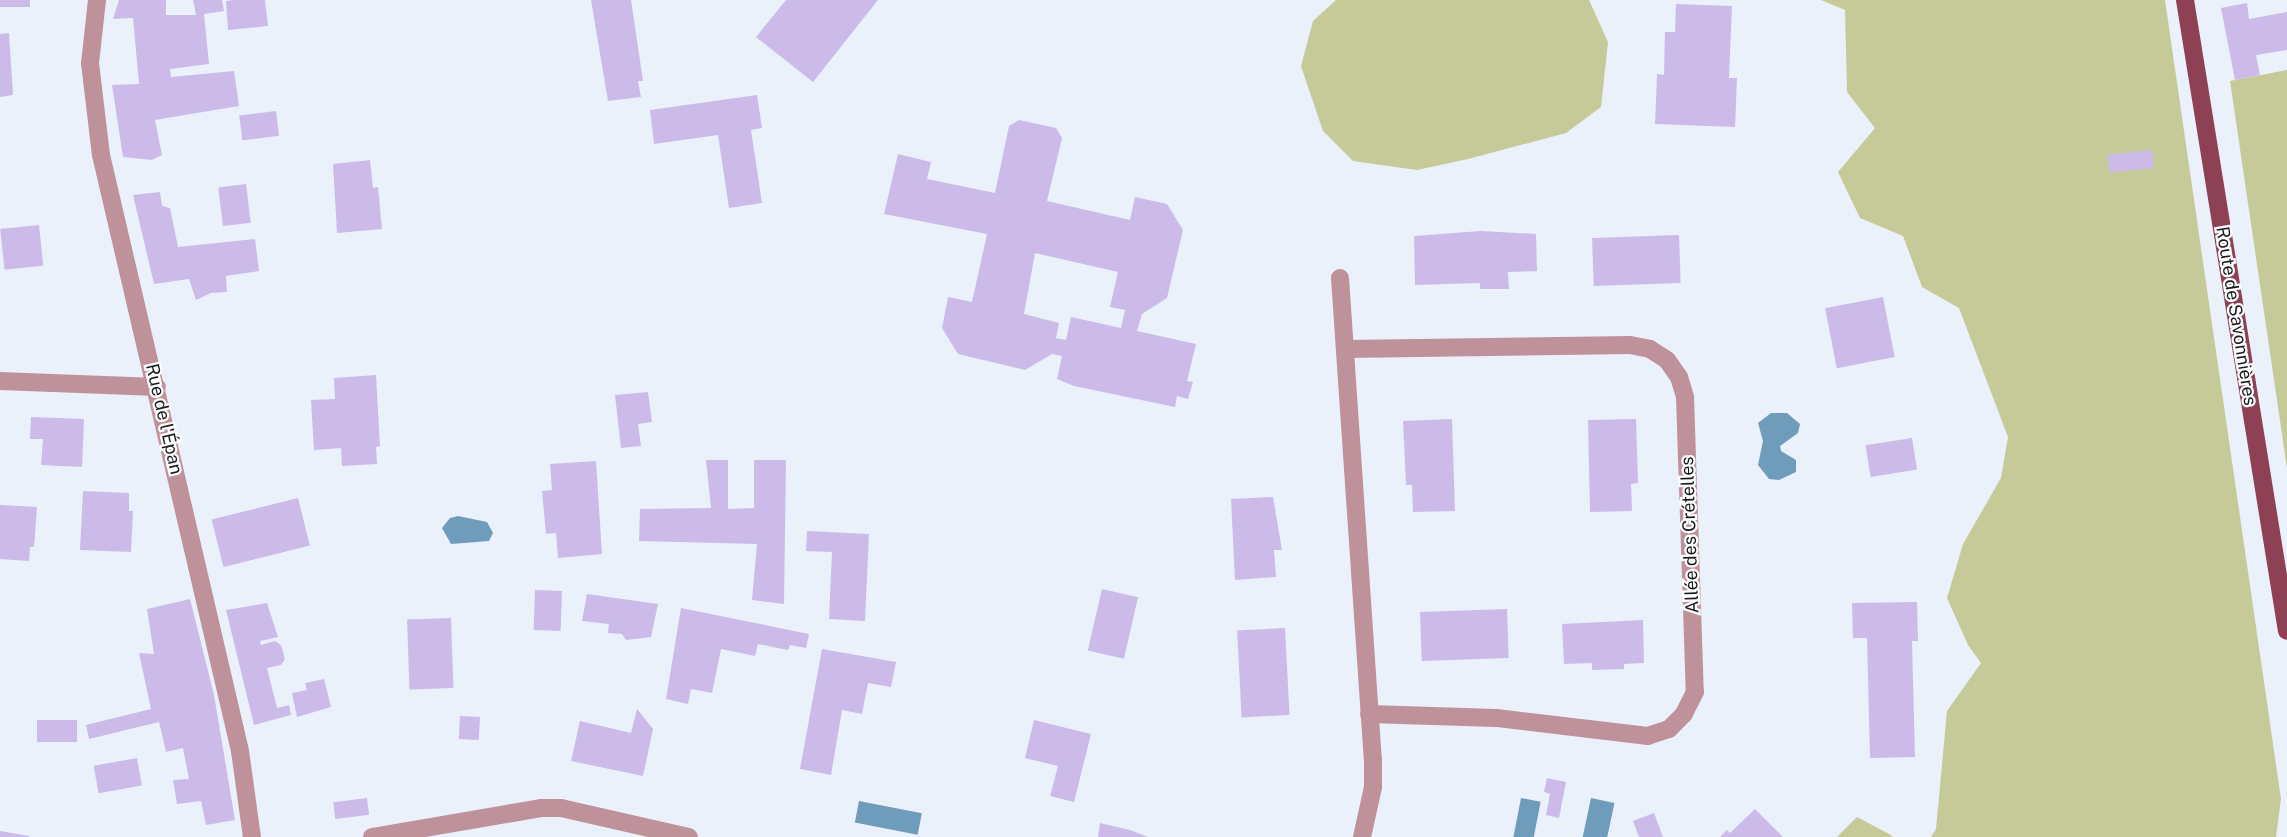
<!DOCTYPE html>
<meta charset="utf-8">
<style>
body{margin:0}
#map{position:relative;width:2287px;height:837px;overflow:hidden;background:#eaf1fa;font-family:"Public Sans",sans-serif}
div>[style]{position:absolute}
.green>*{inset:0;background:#c6c998}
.water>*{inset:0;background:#6f9cba;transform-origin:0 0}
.building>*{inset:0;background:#ccbbe9;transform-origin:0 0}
.minor>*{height:18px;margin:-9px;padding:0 9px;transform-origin:9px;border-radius:9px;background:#bf919a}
.major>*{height:18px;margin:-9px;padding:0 9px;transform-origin:9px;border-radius:9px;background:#8e4055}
span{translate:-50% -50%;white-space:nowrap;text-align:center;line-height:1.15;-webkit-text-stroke:4.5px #fdfdfd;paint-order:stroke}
.street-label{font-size:18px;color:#17191d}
</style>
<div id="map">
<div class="green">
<div style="clip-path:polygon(1336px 0,1589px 0,1608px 42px,1601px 107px,1566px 133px,1468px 159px,1417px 170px,1353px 161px,1323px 131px,1301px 66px,1313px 21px)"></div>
<div style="clip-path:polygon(1821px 0,2165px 0,2281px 799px,2276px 837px,1931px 837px,1936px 829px,1947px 711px,1981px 663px,1968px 645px,1947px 598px,1963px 544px,2001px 478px,2008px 437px,1959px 308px,1922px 287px,1903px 236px,1860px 218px,1838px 172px,1875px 128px,1847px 92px,1845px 10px)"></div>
<div style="clip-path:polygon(2287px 70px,2287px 468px,2230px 81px)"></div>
<div style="clip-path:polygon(1857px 817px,1891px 835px,1893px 837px,1837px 837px)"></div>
</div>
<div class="water">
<div style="clip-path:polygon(1771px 413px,1787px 413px,1800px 424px,1798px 433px,1780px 446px,1781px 451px,1796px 460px,1796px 472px,1779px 480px,1769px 479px,1758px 465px,1763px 441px,1758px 423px)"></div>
<div style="clip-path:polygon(458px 516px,487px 522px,493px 533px,489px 541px,451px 544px,442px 528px,450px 518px)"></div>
<div style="left:1521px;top:798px;width:20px;height:40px;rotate:11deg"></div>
<div style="left:1591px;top:798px;width:24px;height:40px;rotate:12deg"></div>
<div style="left:859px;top:801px;width:64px;height:22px;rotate:11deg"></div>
</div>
<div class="building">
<div style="left:0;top:0;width:30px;height:7px"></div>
<div style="clip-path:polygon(119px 0,166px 0,166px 15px,196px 15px,193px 0,222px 0,224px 11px,204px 14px,209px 64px,170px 69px,171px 77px,234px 71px,239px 106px,155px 120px,162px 155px,152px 160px,123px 157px,112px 85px,139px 84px,133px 18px,113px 19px)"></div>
<div style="clip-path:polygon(233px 0,265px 0,268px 26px,228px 30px,226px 1px)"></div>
<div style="clip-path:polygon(591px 0,631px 0,643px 81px,638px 81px,641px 97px,608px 101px)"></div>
<div style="clip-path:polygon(786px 0,878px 0,813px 82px,756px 37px)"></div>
<div style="clip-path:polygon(2247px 3px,2249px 19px,2287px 12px,2287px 50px,2256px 55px,2260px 75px,2235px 80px,2221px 8px)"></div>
<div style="clip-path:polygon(1676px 4px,1732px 6px,1729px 78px,1737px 78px,1735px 127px,1655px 124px,1657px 74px,1664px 75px,1665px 32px,1675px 32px)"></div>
<div style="clip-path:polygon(9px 33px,13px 95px,0 97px,0 34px)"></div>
<div style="clip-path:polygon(757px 95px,762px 128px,751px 130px,762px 203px,729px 208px,718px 135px,654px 144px,650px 110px)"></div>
<div style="left:276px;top:111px;width:25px;height:37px;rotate:83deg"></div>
<div style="clip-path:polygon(evenodd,1019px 120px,1056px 128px,1062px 138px,1047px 201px,1130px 220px,1135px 197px,1167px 204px,1183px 230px,1167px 298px,1142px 314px,1137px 331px,1196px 344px,1187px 381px,1193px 382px,1188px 399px,1177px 396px,1175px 407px,1074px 386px,1057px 379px,1062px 356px,1052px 354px,1025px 370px,958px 354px,942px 328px,948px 297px,972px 302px,987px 234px,884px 214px,898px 154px,931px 162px,927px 179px,995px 193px,1009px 126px,1019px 120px,1035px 253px,1118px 272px,1110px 307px,1125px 310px,1121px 328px,1071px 317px,1066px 340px,1056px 338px,1059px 323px,1024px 314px,1035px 253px)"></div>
<div style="left:2152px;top:150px;width:18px;height:45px;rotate:84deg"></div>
<div style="clip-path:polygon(370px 160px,373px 188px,378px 187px,382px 229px,337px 233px,333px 164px)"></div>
<div style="left:246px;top:184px;width:39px;height:28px;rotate:83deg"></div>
<div style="clip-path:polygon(160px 192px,162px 206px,170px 208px,178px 247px,255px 239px,259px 271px,226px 276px,227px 292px,211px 293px,196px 300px,189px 279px,154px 284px,133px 195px)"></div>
<div style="left:39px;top:225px;width:41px;height:39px;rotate:84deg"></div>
<div style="clip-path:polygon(1481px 231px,1536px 234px,1537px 271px,1508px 272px,1509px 289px,1480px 289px,1480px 283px,1415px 285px,1414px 236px)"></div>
<div style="left:1679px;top:235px;width:48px;height:87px;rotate:88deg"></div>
<div style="left:1883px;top:297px;width:61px;height:59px;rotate:79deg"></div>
<div style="clip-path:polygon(376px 375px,380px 446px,376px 447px,377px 464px,342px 466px,341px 448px,314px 450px,311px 400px,335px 399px,334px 378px)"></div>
<div style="clip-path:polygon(648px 392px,652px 422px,638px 424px,641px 446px,621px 448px,615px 395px)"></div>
<div style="clip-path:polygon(31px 417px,84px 419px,82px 467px,41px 465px,43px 439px,30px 439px)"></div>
<div style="clip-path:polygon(1452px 419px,1455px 511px,1413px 512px,1412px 485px,1406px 485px,1403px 421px)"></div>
<div style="clip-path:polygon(1636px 419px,1638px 483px,1631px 484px,1632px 511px,1590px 512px,1588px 420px)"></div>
<div style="left:1912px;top:438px;width:32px;height:47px;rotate:81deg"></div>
<div style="clip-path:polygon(706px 460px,728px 460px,728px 509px,754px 508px,754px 460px,786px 460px,784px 604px,752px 600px,757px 544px,639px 541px,640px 509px,711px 508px)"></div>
<div style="clip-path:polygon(596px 461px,602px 554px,558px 558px,556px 533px,546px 534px,542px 491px,552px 490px,550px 464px)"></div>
<div style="clip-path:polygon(83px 491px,129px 493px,129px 511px,133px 511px,131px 552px,80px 550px)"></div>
<div style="clip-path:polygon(1273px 497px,1282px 550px,1274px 550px,1276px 577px,1235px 580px,1231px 499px)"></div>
<div style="left:298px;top:498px;width:49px;height:89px;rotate:76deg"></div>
<div style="clip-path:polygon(0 505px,37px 507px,34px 547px,30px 547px,29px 561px,0 559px)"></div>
<div style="clip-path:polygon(807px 531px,869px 534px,865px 621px,829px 619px,832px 552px,806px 551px)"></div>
<div style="left:1102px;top:589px;width:37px;height:63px;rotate:13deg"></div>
<div style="left:535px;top:590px;width:27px;height:40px;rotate:2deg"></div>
<div style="clip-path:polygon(587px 594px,658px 604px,651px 637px,626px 640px,622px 634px,608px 633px,609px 624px,582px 621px)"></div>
<div style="clip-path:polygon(190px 599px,214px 695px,235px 820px,206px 825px,201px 801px,177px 804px,173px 780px,189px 779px,183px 748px,166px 752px,159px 722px,89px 739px,86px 725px,151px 709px,139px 653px,154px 654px,147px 609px)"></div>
<div style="clip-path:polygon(1917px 602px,1918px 641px,1912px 641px,1915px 757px,1870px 758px,1867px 638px,1853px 638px,1852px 603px)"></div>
<div style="clip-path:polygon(267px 603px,278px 637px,260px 641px,261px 645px,275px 641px,281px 645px,285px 659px,281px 665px,267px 668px,277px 708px,289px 705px,291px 715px,254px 725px,226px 610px)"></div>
<div style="clip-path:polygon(681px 608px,809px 634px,806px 648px,790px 645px,788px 650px,758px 644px,755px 656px,721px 649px,712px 693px,691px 689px,688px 704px,666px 699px)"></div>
<div style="left:1507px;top:609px;width:49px;height:87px;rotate:88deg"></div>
<div style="left:451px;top:618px;width:70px;height:44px;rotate:88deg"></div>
<div style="clip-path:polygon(1643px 620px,1644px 663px,1624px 664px,1624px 669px,1592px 670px,1592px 663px,1564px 664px,1562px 624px)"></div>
<div style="left:1285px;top:628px;width:87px;height:48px;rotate:87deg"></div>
<div style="clip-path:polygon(822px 649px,896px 662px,891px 687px,868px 683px,862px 714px,842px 710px,831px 775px,800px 769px)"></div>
<div style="clip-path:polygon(324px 679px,331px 707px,297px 717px,292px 693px,307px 690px,305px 683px)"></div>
<div style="clip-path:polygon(637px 709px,653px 729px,643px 776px,571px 761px,580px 721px,631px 733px)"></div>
<div style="left:460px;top:716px;width:20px;height:23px;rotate:3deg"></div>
<div style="left:37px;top:720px;width:40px;height:22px"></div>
<div style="clip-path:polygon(1034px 720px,1091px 734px,1074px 802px,1050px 796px,1058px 766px,1025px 758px)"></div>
<div style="left:137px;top:758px;width:28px;height:44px;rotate:80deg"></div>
<div style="clip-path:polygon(1547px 778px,1566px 782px,1559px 818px,1546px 815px,1550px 794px,1544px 792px)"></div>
<div style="left:367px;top:798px;width:17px;height:34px;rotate:83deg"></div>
<div style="clip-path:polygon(1755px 809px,1783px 837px,1720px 837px,1727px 830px,1730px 833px)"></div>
<div style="clip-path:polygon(1654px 813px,1663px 837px,1639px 837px,1633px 821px)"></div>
<div style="clip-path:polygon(1100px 823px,1130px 830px,1148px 837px,1098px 837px)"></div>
<div style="clip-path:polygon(0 831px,29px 836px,29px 837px,0 837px)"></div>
</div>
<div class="minor">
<div style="left:97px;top:0;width:63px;rotate:96.3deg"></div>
<div style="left:90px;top:63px;width:93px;rotate:83.2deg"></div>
<div style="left:101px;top:155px;width:612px;rotate:76.87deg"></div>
<div style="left:240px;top:751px;width:87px;rotate:82.1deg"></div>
<div style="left:1340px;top:278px;width:483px;rotate:86.1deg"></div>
<div style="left:1373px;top:760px;width:27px;rotate:90deg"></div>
<div style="left:1373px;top:787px;width:51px;rotate:102.4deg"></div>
<div style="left:1345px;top:349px;width:285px;rotate:-0.8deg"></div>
<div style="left:1630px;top:345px;width:20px;rotate:11deg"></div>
<div style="left:1650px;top:349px;width:20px;rotate:33deg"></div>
<div style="left:1667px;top:360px;width:21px;rotate:55deg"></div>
<div style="left:1679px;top:377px;width:21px;rotate:73deg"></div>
<div style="left:1685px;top:397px;width:295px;rotate:88.1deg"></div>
<div style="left:1695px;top:692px;width:25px;rotate:117deg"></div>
<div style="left:1684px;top:714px;width:21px;rotate:135deg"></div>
<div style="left:1669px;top:729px;width:22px;rotate:162deg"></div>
<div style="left:1648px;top:736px;width:153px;rotate:-173.2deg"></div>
<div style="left:1496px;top:718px;width:127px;rotate:-178.2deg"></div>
<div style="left:0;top:381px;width:157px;rotate:2.2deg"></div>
<div style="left:372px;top:837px;width:171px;rotate:-9.7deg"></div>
<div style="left:541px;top:808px;width:20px"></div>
<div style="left:561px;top:808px;width:131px;rotate:12.8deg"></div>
</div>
<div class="major">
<div style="left:2185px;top:0;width:639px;rotate:80.82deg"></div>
</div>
<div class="street-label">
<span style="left:2236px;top:316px;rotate:81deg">Route de Savonnières</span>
<span style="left:164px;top:419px;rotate:77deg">Rue de l'Épan</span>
<span style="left:1690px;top:535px;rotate:-92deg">Allée des Crételles</span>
</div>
</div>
